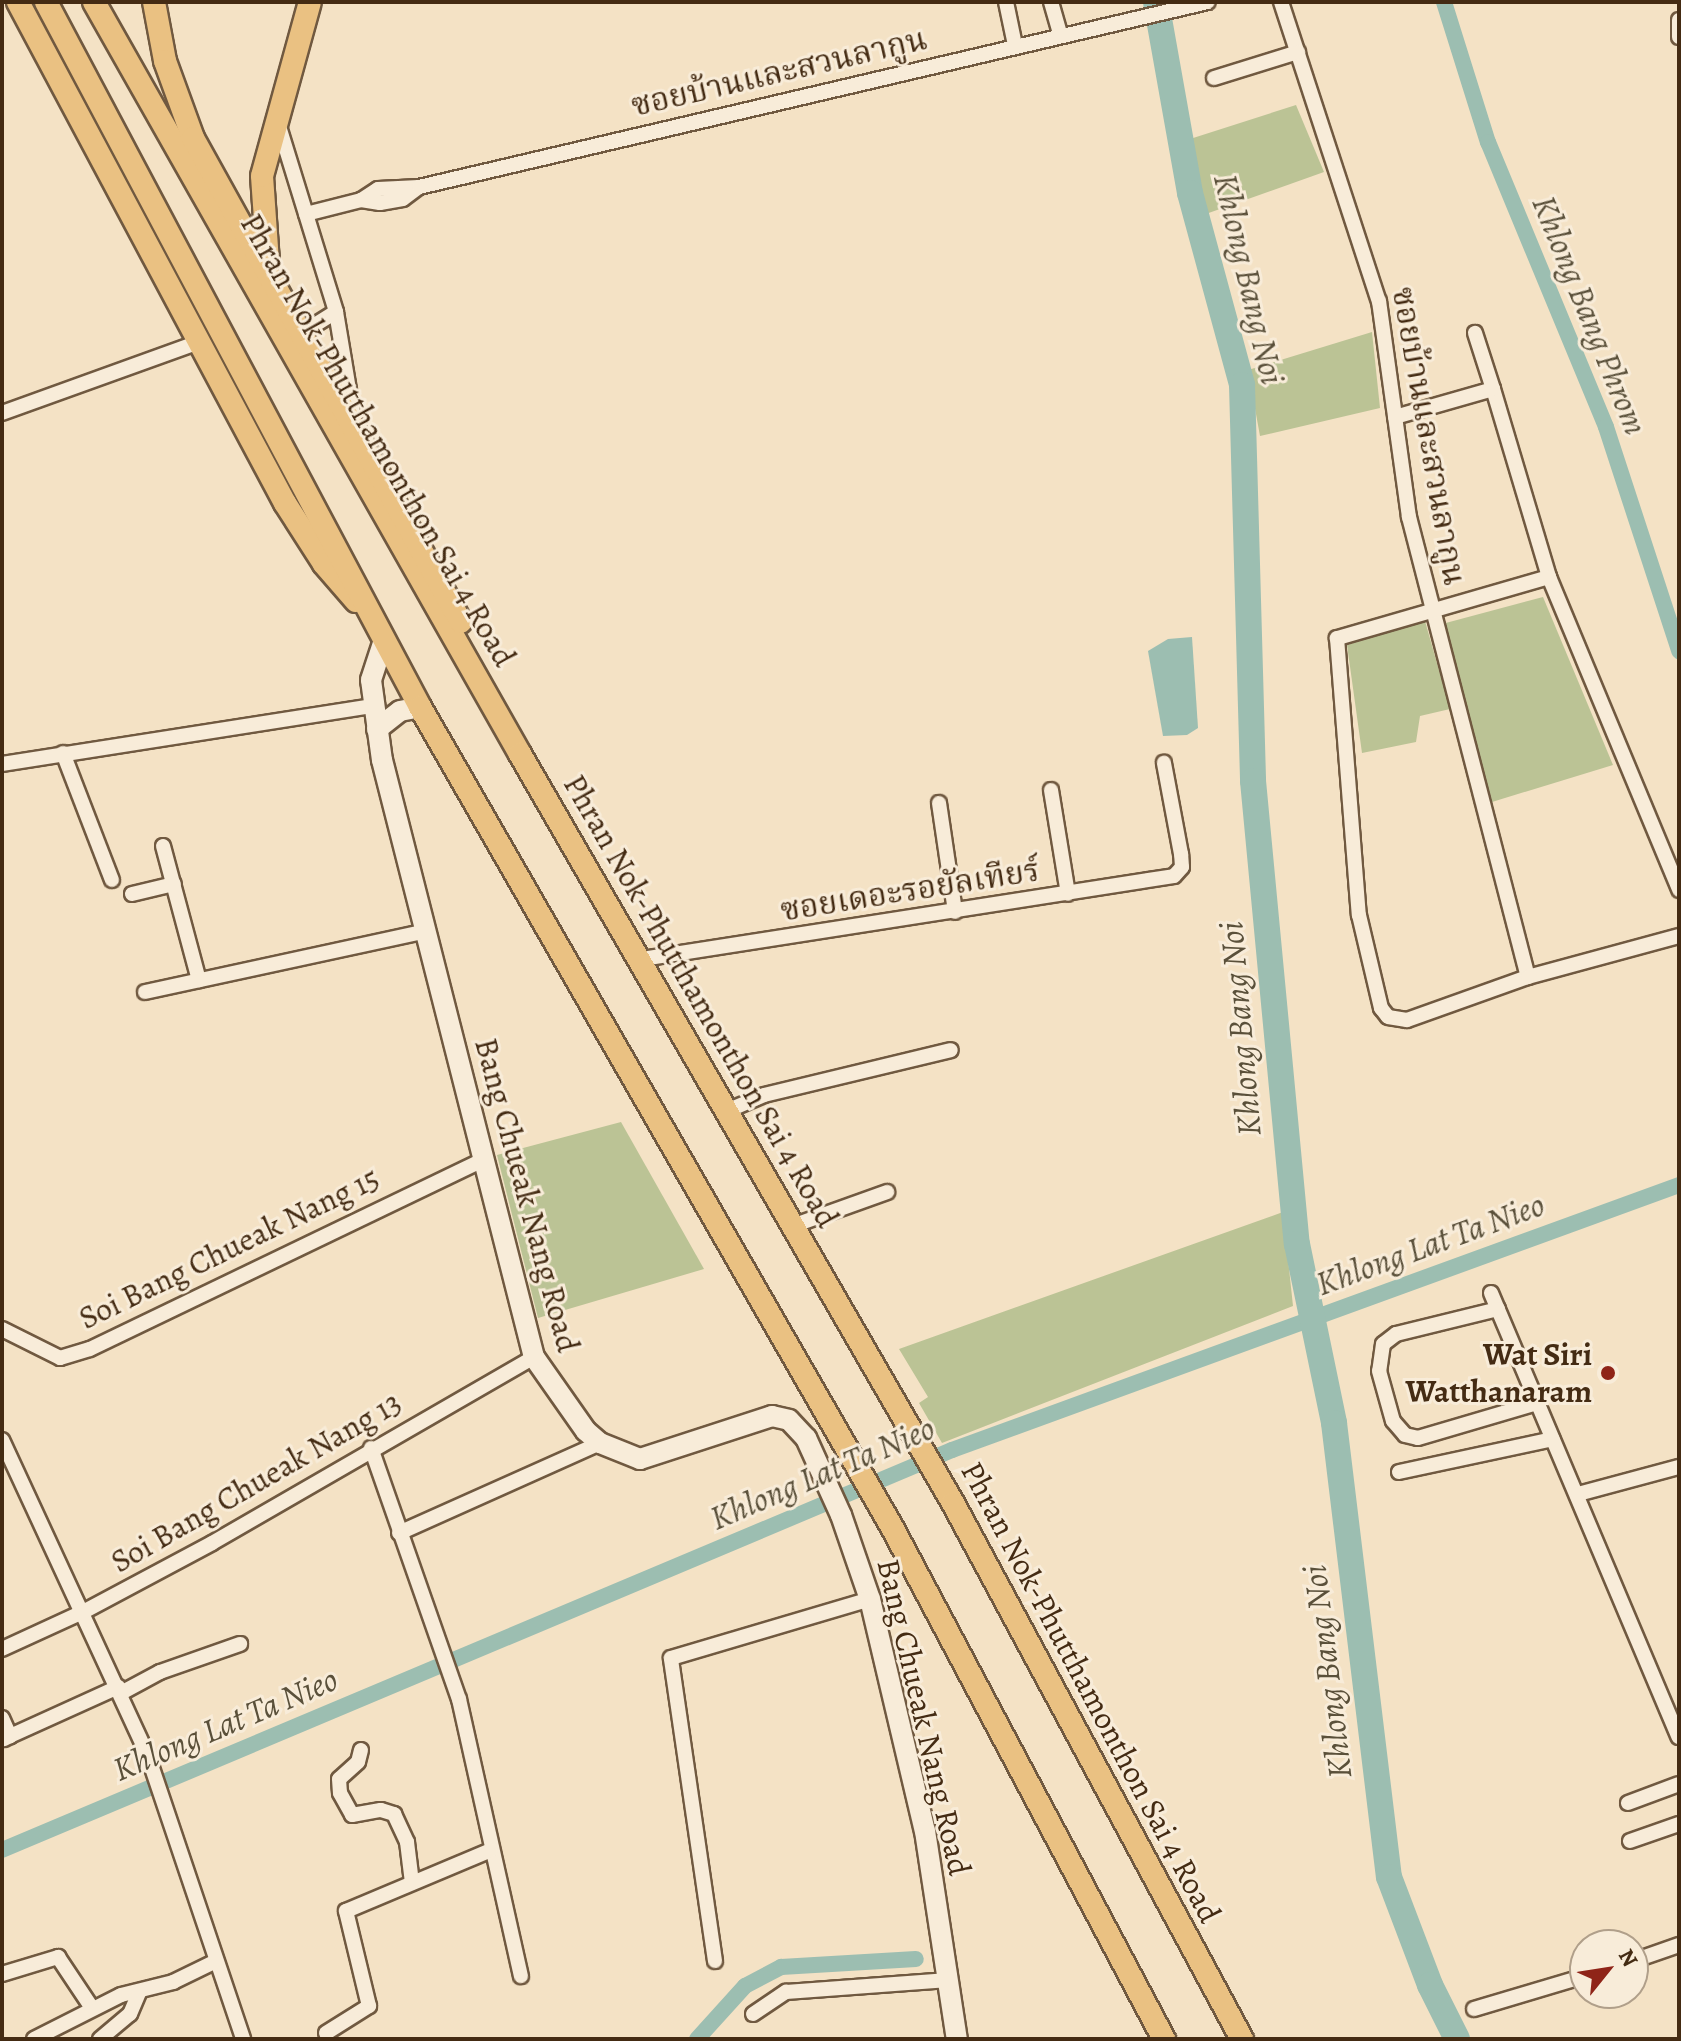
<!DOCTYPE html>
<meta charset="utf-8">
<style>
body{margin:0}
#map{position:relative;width:1681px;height:2041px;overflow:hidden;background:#f4e2c5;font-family:Alegreya,"Noto Serif Thai",serif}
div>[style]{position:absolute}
.green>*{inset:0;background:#bbc395}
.water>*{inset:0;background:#9cbeb1}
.canal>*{height:16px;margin:-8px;padding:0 8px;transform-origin:8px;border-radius:8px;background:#9cbeb1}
.river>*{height:26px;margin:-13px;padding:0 13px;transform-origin:13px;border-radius:13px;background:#9cbeb1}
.roads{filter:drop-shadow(2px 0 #705940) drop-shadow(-2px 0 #705940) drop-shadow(0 2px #705940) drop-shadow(0 -2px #705940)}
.street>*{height:14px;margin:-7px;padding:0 7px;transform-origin:7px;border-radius:7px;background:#f8ecd9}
.secondary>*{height:20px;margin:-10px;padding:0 10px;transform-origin:10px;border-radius:10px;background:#f8ecd9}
.primary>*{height:22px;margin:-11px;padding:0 11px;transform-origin:11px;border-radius:11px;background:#eac182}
.dots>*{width:22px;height:22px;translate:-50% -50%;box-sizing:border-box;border:4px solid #f8ecd9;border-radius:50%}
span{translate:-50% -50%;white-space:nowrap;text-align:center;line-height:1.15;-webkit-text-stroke:6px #f8ecd9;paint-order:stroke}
.street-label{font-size:32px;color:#442b13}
.poi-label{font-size:32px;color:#442b13;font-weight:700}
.right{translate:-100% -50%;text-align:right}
.water-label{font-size:34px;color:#5a503a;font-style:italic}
.frame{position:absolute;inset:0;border:4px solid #442b13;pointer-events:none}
.north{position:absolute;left:1569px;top:1929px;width:80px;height:80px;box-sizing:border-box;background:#f8ecd9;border:2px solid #b09f8a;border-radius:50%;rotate:60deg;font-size:22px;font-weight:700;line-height:32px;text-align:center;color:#442b13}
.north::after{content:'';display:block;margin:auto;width:28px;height:36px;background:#8f2418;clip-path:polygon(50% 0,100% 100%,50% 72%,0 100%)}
</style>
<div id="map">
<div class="green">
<div style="clip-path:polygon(1296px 105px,1324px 172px,1203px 215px,1190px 139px)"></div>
<div style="clip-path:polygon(1372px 332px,1380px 408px,1260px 436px,1248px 370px)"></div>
<div style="clip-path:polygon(1543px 597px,1613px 765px,1492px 802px,1442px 624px)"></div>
<div style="clip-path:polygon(1425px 621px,1450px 709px,1420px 716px,1416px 742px,1362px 753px,1347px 645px)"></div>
<div style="clip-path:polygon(621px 1122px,704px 1269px,538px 1318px,497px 1155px)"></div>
<div style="clip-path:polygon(1283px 1212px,1293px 1306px,942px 1443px,919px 1403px,928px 1397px,899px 1349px)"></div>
</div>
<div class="water">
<div style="clip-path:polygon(1192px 637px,1198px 728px,1187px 735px,1163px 736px,1148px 651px,1168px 639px)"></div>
</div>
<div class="canal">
<div style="left:1444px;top:2px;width:147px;rotate:72.6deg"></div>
<div style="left:1488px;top:142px;width:308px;rotate:67.5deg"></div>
<div style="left:1606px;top:427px;width:236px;rotate:71.9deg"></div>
<div style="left:2px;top:1850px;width:1031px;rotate:-22.83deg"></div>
<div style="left:952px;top:1450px;width:774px;rotate:-20.03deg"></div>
<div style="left:697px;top:2039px;width:72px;rotate:-47.8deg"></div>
<div style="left:745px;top:1986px;width:41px;rotate:-27.8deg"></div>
<div style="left:781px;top:1967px;width:135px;rotate:-3.4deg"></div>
</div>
<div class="river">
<div style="left:1156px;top:2px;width:194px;rotate:79.9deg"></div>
<div style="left:1190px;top:193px;width:199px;rotate:74.8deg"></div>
<div style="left:1242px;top:385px;width:396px;rotate:88.4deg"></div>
<div style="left:1253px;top:781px;width:465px;rotate:84.6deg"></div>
<div style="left:1297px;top:1244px;width:183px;rotate:78.3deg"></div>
<div style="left:1334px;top:1423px;width:457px;rotate:83.1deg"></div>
<div style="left:1389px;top:1877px;width:116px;rotate:69.2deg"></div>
<div style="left:1430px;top:1985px;width:60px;rotate:63.4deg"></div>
</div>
<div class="roads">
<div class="street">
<div style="left:1006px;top:2px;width:44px;rotate:78.2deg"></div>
<div style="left:1051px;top:2px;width:35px;rotate:74deg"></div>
<div style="left:1281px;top:2px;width:315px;rotate:71.9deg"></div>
<div style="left:1379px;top:301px;width:218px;rotate:82.1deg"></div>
<div style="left:1409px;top:517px;width:475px;rotate:75.5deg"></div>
<div style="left:1679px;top:20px;width:17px;rotate:90deg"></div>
<div style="left:1214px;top:78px;width:88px;rotate:-17.2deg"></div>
<div style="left:278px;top:123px;width:198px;rotate:72.9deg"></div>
<div style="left:336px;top:312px;width:109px;rotate:80.5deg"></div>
<div style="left:361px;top:200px;width:19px;rotate:9deg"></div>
<div style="left:380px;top:203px;width:23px;rotate:-10deg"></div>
<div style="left:403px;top:199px;width:20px;rotate:-37deg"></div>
<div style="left:306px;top:214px;width:57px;rotate:-14.3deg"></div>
<div style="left:361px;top:200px;width:20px;rotate:-33deg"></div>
<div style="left:378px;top:189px;width:41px;rotate:-2.8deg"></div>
<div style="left:419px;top:187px;width:810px;rotate:-13.2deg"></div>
<div style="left:302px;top:333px;width:40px;rotate:-32deg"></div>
<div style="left:1493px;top:389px;width:196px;rotate:73.4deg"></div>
<div style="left:1549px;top:577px;width:339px;rotate:67.4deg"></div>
<div style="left:2px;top:413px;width:209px;rotate:-19.8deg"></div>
<div style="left:1395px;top:417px;width:102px;rotate:-15.9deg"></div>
<div style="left:1493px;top:389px;width:59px;rotate:-107.8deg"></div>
<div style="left:1549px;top:577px;width:221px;rotate:163.9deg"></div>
<div style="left:1337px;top:638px;width:278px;rotate:85.5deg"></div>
<div style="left:1359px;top:915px;width:96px;rotate:76.7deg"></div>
<div style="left:1381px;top:1008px;width:11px;rotate:52deg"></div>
<div style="left:1388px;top:1017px;width:19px;rotate:9deg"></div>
<div style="left:1407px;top:1020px;width:128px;rotate:-19.6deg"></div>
<div style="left:1528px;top:977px;width:156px;rotate:-15.2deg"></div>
<div style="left:63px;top:753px;width:136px;rotate:68.9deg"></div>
<div style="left:2px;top:764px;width:375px;rotate:-8.9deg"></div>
<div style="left:1051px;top:790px;width:105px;rotate:80.7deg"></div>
<div style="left:939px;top:803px;width:110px;rotate:81.6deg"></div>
<div style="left:163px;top:846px;width:139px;rotate:75deg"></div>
<div style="left:132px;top:894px;width:43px;rotate:-13.4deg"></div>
<div style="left:642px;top:959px;width:538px;rotate:-8.87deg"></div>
<div style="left:1174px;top:876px;width:12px;rotate:-48deg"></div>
<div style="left:1182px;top:867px;width:13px;rotate:-94deg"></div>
<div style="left:1181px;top:854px;width:93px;rotate:-100.6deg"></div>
<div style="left:145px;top:992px;width:289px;rotate:-12.2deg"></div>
<div style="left:729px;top:1110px;width:38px;rotate:-23deg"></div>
<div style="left:764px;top:1095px;width:192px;rotate:-13.5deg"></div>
<div style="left:795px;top:1225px;width:98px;rotate:-19.7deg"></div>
<div style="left:1491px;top:1293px;width:482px;rotate:67.1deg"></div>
<div style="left:1498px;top:1309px;width:105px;rotate:166.2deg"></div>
<div style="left:1396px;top:1334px;width:16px;rotate:142deg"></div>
<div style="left:1383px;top:1344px;width:27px;rotate:98deg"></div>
<div style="left:1379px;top:1371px;width:52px;rotate:74.4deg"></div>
<div style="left:1393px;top:1421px;width:18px;rotate:49deg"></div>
<div style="left:1405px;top:1435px;width:13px;rotate:13deg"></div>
<div style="left:1418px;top:1438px;width:124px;rotate:-16.4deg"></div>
<div style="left:2px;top:1329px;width:65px;rotate:26.6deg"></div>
<div style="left:60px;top:1358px;width:31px;rotate:-17deg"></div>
<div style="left:90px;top:1349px;width:435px;rotate:-25.7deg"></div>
<div style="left:2px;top:1440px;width:348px;rotate:65.2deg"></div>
<div style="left:148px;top:1756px;width:299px;rotate:71.4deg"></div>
<div style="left:371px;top:1448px;width:266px;rotate:70.7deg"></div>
<div style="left:459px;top:1699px;width:284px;rotate:77.4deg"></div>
<div style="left:1399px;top:1472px;width:157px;rotate:-12.1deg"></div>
<div style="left:1578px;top:1494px;width:105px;rotate:-15deg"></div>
<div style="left:399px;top:1533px;width:220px;rotate:-24.1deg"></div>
<div style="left:2px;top:1649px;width:89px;rotate:-24.6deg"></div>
<div style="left:83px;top:1612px;width:146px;rotate:-28.1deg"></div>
<div style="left:212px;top:1543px;width:372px;rotate:-30deg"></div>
<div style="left:121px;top:1693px;width:44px;rotate:-28.3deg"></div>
<div style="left:160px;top:1672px;width:85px;rotate:-19.3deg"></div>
<div style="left:2px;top:1718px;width:20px;rotate:66deg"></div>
<div style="left:10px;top:1736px;width:7px;rotate:153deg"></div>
<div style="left:10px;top:1736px;width:119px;rotate:-24.4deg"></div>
<div style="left:361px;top:1750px;width:12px;rotate:104deg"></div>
<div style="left:358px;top:1762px;width:25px;rotate:138deg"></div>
<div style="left:339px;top:1779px;width:14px;rotate:86deg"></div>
<div style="left:340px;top:1793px;width:25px;rotate:61deg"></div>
<div style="left:352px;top:1815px;width:29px;rotate:-10deg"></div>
<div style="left:381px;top:1810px;width:14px;rotate:17deg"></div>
<div style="left:394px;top:1814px;width:31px;rotate:65deg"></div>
<div style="left:407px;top:1842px;width:41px;rotate:83deg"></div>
<div style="left:1628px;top:1803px;width:54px;rotate:-20.4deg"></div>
<div style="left:1630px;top:1841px;width:52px;rotate:-19.1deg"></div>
<div style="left:715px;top:1961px;width:306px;rotate:-98.3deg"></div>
<div style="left:671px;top:1658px;width:208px;rotate:-16.5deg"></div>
<div style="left:1633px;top:1961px;width:49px;rotate:-19.2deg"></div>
<div style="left:2px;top:1974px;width:59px;rotate:-16.9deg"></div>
<div style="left:58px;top:1957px;width:61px;rotate:56.3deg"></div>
<div style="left:1474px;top:2009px;width:116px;rotate:-16.6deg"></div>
<div style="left:753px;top:2014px;width:40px;rotate:-34deg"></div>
<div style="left:786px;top:1992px;width:163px;rotate:-4.2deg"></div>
<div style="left:326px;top:2033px;width:51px;rotate:-32.1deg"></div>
<div style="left:369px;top:2006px;width:98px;rotate:-103.6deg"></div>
<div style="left:346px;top:1911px;width:157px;rotate:-22.8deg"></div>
<div style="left:34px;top:2039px;width:97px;rotate:-26.8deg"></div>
<div style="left:121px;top:1995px;width:54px;rotate:-14deg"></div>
<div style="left:173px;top:1982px;width:48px;rotate:-26deg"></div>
<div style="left:100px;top:2039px;width:39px;rotate:-40deg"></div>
<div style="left:130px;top:2014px;width:25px;rotate:-67deg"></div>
</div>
<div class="secondary">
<div style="left:384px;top:640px;width:42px;rotate:108deg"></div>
<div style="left:371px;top:680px;width:81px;rotate:82.2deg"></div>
<div style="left:382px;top:760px;width:616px;rotate:75.72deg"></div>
<div style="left:534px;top:1357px;width:90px;rotate:54.9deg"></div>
<div style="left:586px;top:1431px;width:18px;rotate:41deg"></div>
<div style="left:600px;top:1443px;width:43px;rotate:21.8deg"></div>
<div style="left:640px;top:1459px;width:139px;rotate:-18deg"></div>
<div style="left:772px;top:1416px;width:17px;rotate:13deg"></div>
<div style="left:789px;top:1420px;width:25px;rotate:47deg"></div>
<div style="left:806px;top:1438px;width:85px;rotate:65.6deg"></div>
<div style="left:841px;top:1515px;width:89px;rotate:71deg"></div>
<div style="left:870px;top:1599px;width:238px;rotate:76.7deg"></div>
<div style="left:925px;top:1831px;width:210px;rotate:81.3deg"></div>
<div style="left:377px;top:729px;width:29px;rotate:-38deg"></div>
<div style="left:400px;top:711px;width:20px;rotate:-11deg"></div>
</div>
<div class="primary">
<div style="left:18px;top:2px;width:568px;rotate:61.95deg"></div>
<div style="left:285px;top:503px;width:72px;rotate:57.4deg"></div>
<div style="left:324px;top:564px;width:49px;rotate:49.1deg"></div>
<div style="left:46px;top:2px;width:798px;rotate:62.05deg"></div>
<div style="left:420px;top:707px;width:948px;rotate:60.08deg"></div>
<div style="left:893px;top:1529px;width:578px;rotate:62.02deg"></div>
<div style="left:94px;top:2px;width:864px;rotate:60.47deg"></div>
<div style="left:520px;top:754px;width:865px;rotate:59.97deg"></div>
<div style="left:953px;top:1503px;width:609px;rotate:61.67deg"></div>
<div style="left:154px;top:2px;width:60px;rotate:79.4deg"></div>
<div style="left:165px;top:61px;width:82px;rotate:70deg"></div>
<div style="left:193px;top:138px;width:553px;rotate:61.03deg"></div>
<div style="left:268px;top:262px;width:86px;rotate:-94deg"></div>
<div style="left:262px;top:176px;width:180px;rotate:-74.6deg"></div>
</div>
</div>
<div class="dots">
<div style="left:1608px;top:1373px;background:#8f2418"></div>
</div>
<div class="street-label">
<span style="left:779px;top:72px;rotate:-13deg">ซอยบ้านและสวนลากูน</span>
<span style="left:1429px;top:436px;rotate:80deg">ซอยบ้านและสวนลากูน</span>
<span style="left:378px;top:440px;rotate:60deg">Phran Nok-Phutthamonthon Sai 4 Road</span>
<span style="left:910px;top:890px;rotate:-9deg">ซอยเดอะรอยัลเทียร์</span>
<span style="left:701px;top:1001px;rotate:60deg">Phran Nok-Phutthamonthon Sai 4 Road</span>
<span style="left:527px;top:1195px;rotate:75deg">Bang Chueak Nang Road</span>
<span style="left:229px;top:1248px;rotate:-26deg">Soi Bang Chueak Nang 15</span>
<span style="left:256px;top:1482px;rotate:-30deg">Soi Bang Chueak Nang 13</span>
<span style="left:1091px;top:1692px;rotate:62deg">Phran Nok-Phutthamonthon Sai 4 Road</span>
<span style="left:924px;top:1717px;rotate:77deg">Bang Chueak Nang Road</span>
</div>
<div class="poi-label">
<span class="right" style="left:1592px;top:1373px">Wat Siri<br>Watthanaram</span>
</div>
<div class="water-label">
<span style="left:1249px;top:279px;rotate:77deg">Khlong Bang Noi</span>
<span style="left:1590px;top:315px;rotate:68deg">Khlong Bang Phrom</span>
<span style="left:1240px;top:1029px;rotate:-95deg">Khlong Bang Noi</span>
<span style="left:1430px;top:1244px;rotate:-20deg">Khlong Lat Ta Nieo</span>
<span style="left:822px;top:1473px;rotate:-23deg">Khlong Lat Ta Nieo</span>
<span style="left:1327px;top:1672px;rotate:-97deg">Khlong Bang Noi</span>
<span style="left:225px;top:1724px;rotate:-23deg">Khlong Lat Ta Nieo</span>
</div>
<div class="frame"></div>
<div class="north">N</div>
</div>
